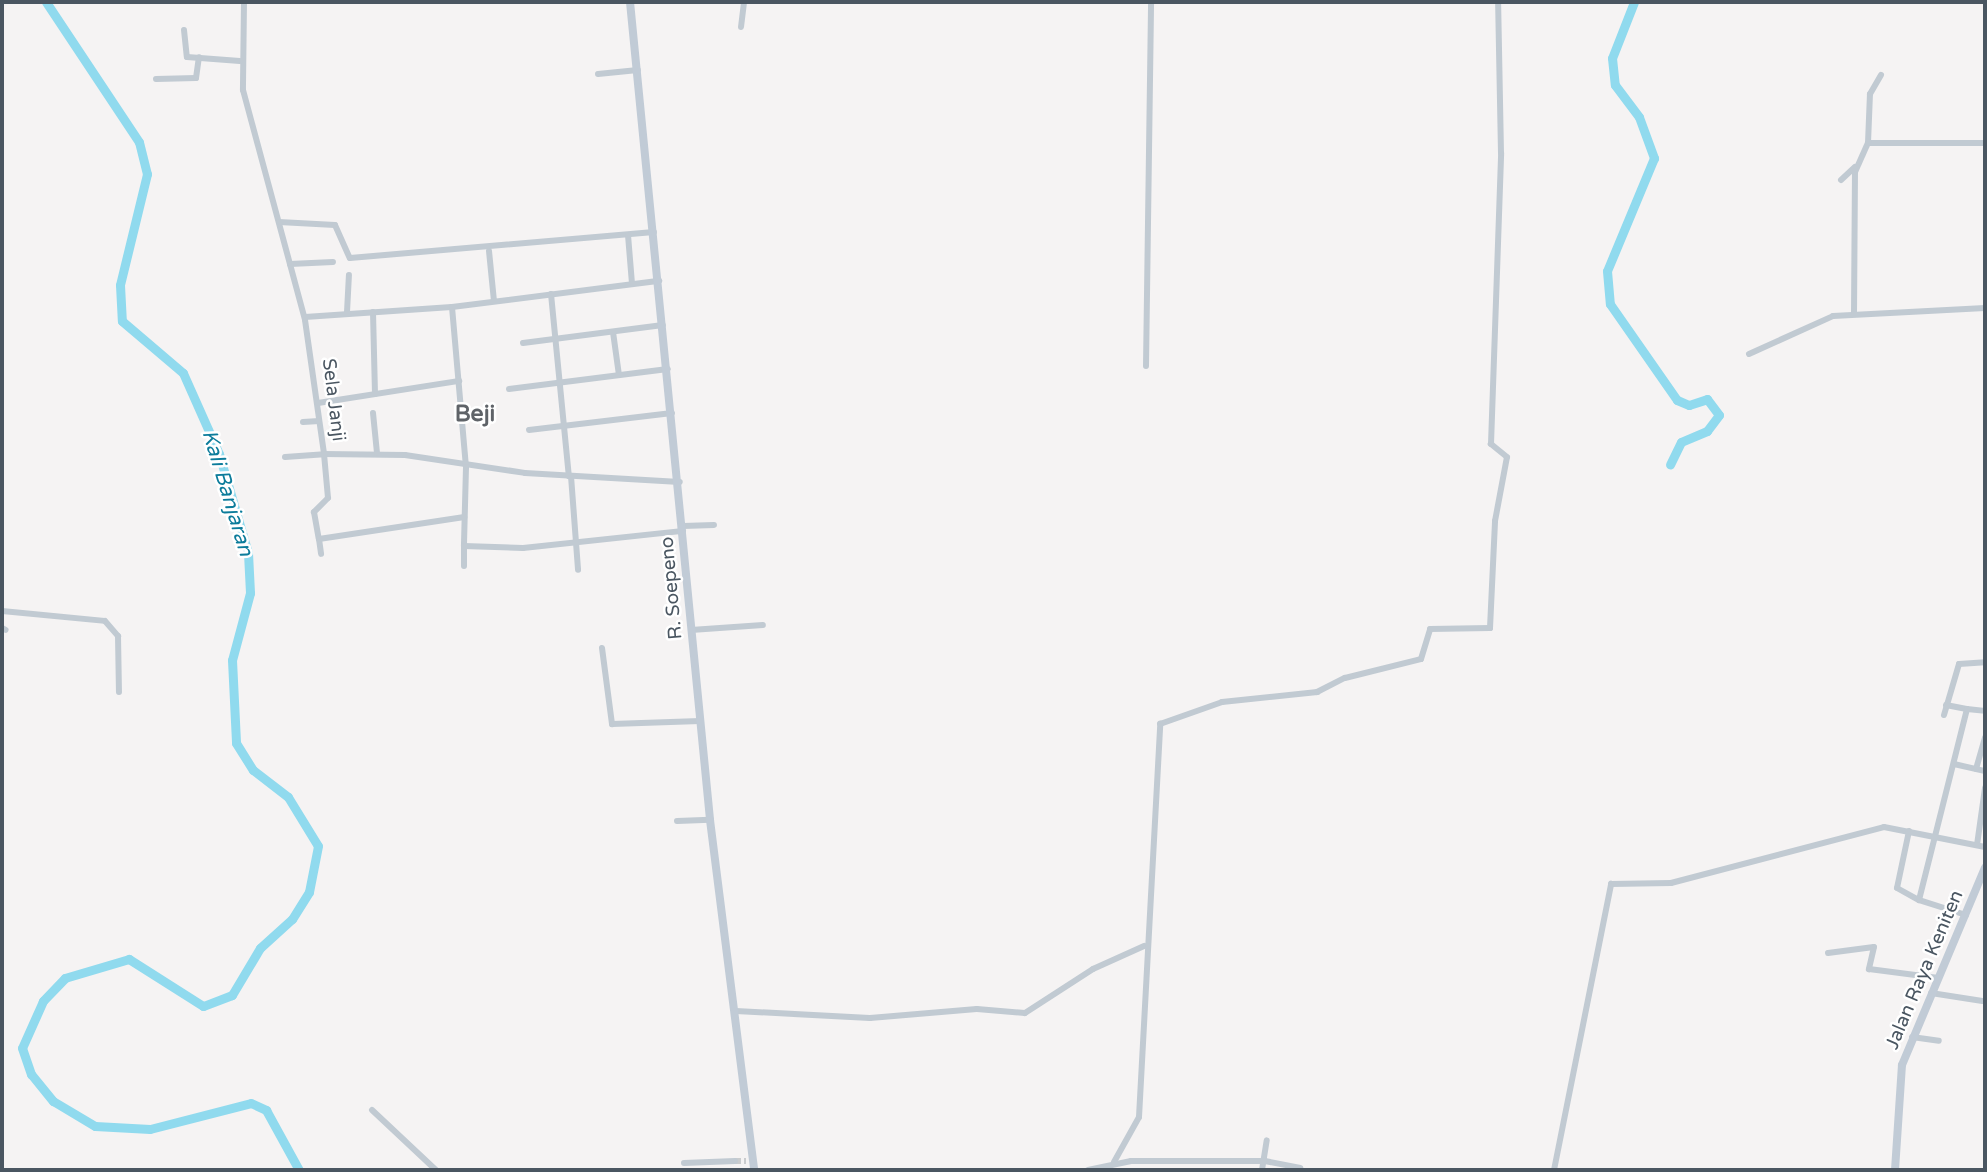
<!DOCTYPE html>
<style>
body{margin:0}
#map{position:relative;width:1987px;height:1172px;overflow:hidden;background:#f5f3f3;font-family:"Varela Round",sans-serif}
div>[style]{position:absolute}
.river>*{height:9px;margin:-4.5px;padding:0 4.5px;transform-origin:4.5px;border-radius:4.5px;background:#90daee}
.street-tunnel>*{height:6px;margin-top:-3px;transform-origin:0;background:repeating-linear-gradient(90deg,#caccce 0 6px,transparent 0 9px)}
.street>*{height:6px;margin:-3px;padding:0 3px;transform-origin:3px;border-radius:3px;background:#c1cad2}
.secondary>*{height:8px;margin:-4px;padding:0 4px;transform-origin:4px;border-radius:4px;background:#c1cbd6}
span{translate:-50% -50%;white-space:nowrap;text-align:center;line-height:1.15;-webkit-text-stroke:5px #fff;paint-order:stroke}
.street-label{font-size:19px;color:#4a5661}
.water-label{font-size:21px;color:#0c7c9b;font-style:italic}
.quarter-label{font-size:23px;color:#5f6368;font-weight:700}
.frame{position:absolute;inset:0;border:4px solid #4a5661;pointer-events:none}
</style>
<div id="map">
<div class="river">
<div style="left:46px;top:2px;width:168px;rotate:56.4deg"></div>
<div style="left:139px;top:142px;width:33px;rotate:76deg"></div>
<div style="left:147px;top:174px;width:114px;rotate:103.7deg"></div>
<div style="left:120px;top:285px;width:36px;rotate:87deg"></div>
<div style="left:122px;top:321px;width:80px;rotate:40.4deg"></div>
<div style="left:183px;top:373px;width:89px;rotate:66deg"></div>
<div style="left:219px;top:454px;width:103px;rotate:73.7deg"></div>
<div style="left:248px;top:553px;width:40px;rotate:87.1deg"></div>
<div style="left:250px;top:593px;width:69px;rotate:105deg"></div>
<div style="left:232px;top:660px;width:83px;rotate:87.2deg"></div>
<div style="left:236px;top:743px;width:32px;rotate:58deg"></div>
<div style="left:253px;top:770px;width:44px;rotate:37.6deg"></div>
<div style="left:288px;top:797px;width:57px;rotate:58.5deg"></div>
<div style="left:318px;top:846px;width:47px;rotate:101.1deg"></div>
<div style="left:309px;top:892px;width:32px;rotate:122deg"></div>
<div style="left:292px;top:919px;width:43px;rotate:137.8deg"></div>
<div style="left:260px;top:948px;width:55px;rotate:120.8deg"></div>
<div style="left:232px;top:995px;width:31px;rotate:159deg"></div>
<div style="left:203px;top:1006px;width:88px;rotate:-147.6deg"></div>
<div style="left:129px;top:959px;width:67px;rotate:163.5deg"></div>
<div style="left:65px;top:978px;width:32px;rotate:134deg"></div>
<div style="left:43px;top:1001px;width:51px;rotate:114.1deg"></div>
<div style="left:22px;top:1048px;width:28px;rotate:71deg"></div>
<div style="left:31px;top:1074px;width:35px;rotate:51deg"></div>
<div style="left:53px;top:1101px;width:49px;rotate:30.8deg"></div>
<div style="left:95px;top:1126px;width:55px;rotate:3.1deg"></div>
<div style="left:150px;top:1129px;width:104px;rotate:-14.4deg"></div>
<div style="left:251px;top:1103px;width:17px;rotate:25deg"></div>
<div style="left:266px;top:1110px;width:68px;rotate:61.2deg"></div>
<div style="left:1634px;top:2px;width:60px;rotate:111.4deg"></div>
<div style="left:1612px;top:58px;width:27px;rotate:84deg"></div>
<div style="left:1615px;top:85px;width:40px;rotate:53deg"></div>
<div style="left:1639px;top:117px;width:44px;rotate:69.9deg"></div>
<div style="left:1654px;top:158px;width:122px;rotate:112.6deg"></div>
<div style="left:1607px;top:271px;width:33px;rotate:85deg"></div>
<div style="left:1610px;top:304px;width:117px;rotate:55.1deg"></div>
<div style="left:1677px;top:400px;width:13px;rotate:23deg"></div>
<div style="left:1689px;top:405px;width:19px;rotate:-18deg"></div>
<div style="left:1707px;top:399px;width:20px;rotate:53deg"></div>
<div style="left:1719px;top:415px;width:20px;rotate:127deg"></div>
<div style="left:1707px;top:431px;width:28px;rotate:157deg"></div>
<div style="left:1681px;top:442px;width:25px;rotate:116deg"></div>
</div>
<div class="street-tunnel">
<div style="left:735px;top:1161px;width:11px"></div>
</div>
<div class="street">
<div style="left:244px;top:2px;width:88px;rotate:90.7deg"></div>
<div style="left:243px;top:90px;width:238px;rotate:74.9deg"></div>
<div style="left:305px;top:320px;width:135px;rotate:81.9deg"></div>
<div style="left:324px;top:454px;width:81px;rotate:0.7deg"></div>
<div style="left:405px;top:455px;width:121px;rotate:8.5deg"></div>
<div style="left:525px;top:473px;width:155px;rotate:3.3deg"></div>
<div style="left:741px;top:27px;width:25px;rotate:-83deg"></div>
<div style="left:184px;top:30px;width:27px;rotate:84deg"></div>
<div style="left:187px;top:57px;width:53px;rotate:4.3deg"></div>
<div style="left:598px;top:74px;width:40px;rotate:-5.7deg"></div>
<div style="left:156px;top:79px;width:40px;rotate:-1.4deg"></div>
<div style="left:196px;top:78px;width:21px;rotate:-82deg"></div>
<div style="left:1868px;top:143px;width:117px"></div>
<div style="left:1841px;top:180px;width:19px;rotate:-43deg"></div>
<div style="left:279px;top:222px;width:56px;rotate:3.1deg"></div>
<div style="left:335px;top:225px;width:36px;rotate:66deg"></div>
<div style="left:350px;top:258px;width:305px;rotate:-4.9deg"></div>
<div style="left:628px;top:235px;width:49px;rotate:85.3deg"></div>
<div style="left:489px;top:251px;width:50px;rotate:84.3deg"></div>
<div style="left:290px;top:264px;width:43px;rotate:-2.7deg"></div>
<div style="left:551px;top:294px;width:183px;rotate:84.4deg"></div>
<div style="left:452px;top:307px;width:161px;rotate:85deg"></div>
<div style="left:466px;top:467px;width:79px;rotate:91.5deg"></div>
<div style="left:464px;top:546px;width:59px;rotate:1.9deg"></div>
<div style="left:523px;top:548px;width:161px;rotate:-6.1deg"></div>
<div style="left:347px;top:312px;width:37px;rotate:-87deg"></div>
<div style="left:373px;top:312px;width:82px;rotate:88.6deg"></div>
<div style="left:1854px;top:314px;width:142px;rotate:-89.6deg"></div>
<div style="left:1855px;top:172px;width:32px;rotate:-66deg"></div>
<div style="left:1868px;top:143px;width:49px;rotate:-87.7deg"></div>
<div style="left:1870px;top:94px;width:22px;rotate:-60deg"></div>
<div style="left:305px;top:317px;width:147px;rotate:-3.9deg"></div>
<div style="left:452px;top:307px;width:209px;rotate:-7.2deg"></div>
<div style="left:613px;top:332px;width:43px;rotate:82.1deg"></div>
<div style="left:523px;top:343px;width:141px;rotate:-7.3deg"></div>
<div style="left:1749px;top:354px;width:92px;rotate:-24.3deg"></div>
<div style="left:1833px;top:316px;width:152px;rotate:-3deg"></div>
<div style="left:1146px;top:366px;width:364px;rotate:-89.2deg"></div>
<div style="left:509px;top:389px;width:160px;rotate:-7.2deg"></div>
<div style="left:318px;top:403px;width:143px;rotate:-8.9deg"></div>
<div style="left:373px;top:413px;width:40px;rotate:84.3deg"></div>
<div style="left:303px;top:422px;width:16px;rotate:-4deg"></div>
<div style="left:529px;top:430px;width:144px;rotate:-6.8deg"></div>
<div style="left:285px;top:457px;width:39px;rotate:-4deg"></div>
<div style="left:324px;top:454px;width:44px;rotate:84.8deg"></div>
<div style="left:328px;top:498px;width:20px;rotate:135deg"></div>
<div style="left:314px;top:512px;width:27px;rotate:80deg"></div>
<div style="left:319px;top:539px;width:147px;rotate:-8.6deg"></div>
<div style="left:571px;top:476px;width:94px;rotate:85.7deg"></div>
<div style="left:683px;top:526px;width:31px;rotate:-2deg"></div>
<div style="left:319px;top:539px;width:15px;rotate:82deg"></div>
<div style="left:464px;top:566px;width:20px;rotate:-90deg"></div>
<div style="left:2px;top:611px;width:103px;rotate:5.5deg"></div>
<div style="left:105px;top:621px;width:20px;rotate:49deg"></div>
<div style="left:118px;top:636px;width:56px;rotate:89deg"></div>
<div style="left:2px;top:628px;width:4px;rotate:27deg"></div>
<div style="left:691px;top:630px;width:72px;rotate:-4deg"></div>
<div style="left:602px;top:648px;width:77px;rotate:82.5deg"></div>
<div style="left:612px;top:724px;width:88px;rotate:-2deg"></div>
<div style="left:1946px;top:705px;width:21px;rotate:11deg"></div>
<div style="left:1944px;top:715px;width:53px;rotate:-73.6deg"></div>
<div style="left:1959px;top:664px;width:26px;rotate:-4deg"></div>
<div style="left:1954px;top:764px;width:32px;rotate:13deg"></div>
<div style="left:1976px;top:769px;width:33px;rotate:-74deg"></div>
<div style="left:677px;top:821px;width:33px;rotate:-2deg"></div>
<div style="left:1909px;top:831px;width:58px;rotate:101.9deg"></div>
<div style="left:1897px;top:888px;width:25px;rotate:29deg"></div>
<div style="left:1977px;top:845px;width:58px;rotate:-82deg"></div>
<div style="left:1966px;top:915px;width:49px;rotate:-162.3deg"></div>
<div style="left:1919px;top:900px;width:197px;rotate:-75.9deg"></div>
<div style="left:1967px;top:709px;width:18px;rotate:6deg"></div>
<div style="left:1828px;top:953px;width:46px;rotate:-7.4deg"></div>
<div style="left:1874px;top:947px;width:23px;rotate:103deg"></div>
<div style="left:1869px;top:969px;width:70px;rotate:7.4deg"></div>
<div style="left:1931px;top:993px;width:52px;rotate:8.9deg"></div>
<div style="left:736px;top:1011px;width:134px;rotate:3deg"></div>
<div style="left:870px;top:1018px;width:107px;rotate:-4.8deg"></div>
<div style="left:977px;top:1009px;width:48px;rotate:4.8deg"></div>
<div style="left:1025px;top:1013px;width:81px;rotate:-32.9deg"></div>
<div style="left:1093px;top:969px;width:56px;rotate:-24.3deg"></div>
<div style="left:1912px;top:1037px;width:27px;rotate:8deg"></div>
<div style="left:372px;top:1110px;width:88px;rotate:43.2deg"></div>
<div style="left:1114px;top:1162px;width:51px;rotate:-60.9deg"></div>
<div style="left:1139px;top:1117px;width:394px;rotate:-86.9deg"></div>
<div style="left:1160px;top:724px;width:66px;rotate:-19.5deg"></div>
<div style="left:1222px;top:702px;width:96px;rotate:-6deg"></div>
<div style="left:1317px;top:692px;width:31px;rotate:-27deg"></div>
<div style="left:1345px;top:678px;width:78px;rotate:-14deg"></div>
<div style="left:1421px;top:659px;width:31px;rotate:-73deg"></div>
<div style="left:1430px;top:629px;width:60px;rotate:-1deg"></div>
<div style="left:1490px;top:628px;width:107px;rotate:-87.3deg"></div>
<div style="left:1495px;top:521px;width:65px;rotate:-79.4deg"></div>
<div style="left:1507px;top:457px;width:21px;rotate:-141deg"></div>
<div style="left:1491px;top:444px;width:291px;rotate:-88deg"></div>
<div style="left:1501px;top:153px;width:151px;rotate:-91.1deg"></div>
<div style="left:684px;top:1163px;width:51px;rotate:-2.2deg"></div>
<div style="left:1088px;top:1170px;width:44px;rotate:-11.8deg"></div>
<div style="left:1131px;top:1161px;width:134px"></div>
<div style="left:1265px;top:1161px;width:36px;rotate:11deg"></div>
<div style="left:1262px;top:1170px;width:30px;rotate:-81deg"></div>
<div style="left:1554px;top:1170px;width:292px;rotate:-78.7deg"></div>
<div style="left:1611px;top:884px;width:60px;rotate:-1deg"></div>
<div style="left:1671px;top:883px;width:220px;rotate:-14.7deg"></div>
<div style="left:1884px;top:827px;width:103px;rotate:11.2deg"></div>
</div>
<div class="secondary">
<div style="left:630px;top:2px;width:822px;rotate:84.41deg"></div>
<div style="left:710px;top:820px;width:353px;rotate:82.8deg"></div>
<div style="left:1895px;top:1170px;width:105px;rotate:-86.2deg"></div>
<div style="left:1902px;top:1065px;width:214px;rotate:-67.2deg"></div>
</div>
<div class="street-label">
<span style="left:333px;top:400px;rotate:83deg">Sela Janji</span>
<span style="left:672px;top:588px;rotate:-95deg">R. Soepeno</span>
<span style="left:1925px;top:970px;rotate:-67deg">Jalan Raya Keniten</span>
</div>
<div class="water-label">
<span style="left:227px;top:493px;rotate:73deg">Kali Banjaran</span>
</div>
<div class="quarter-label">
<span style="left:475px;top:414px">Beji</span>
</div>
<div class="frame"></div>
</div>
